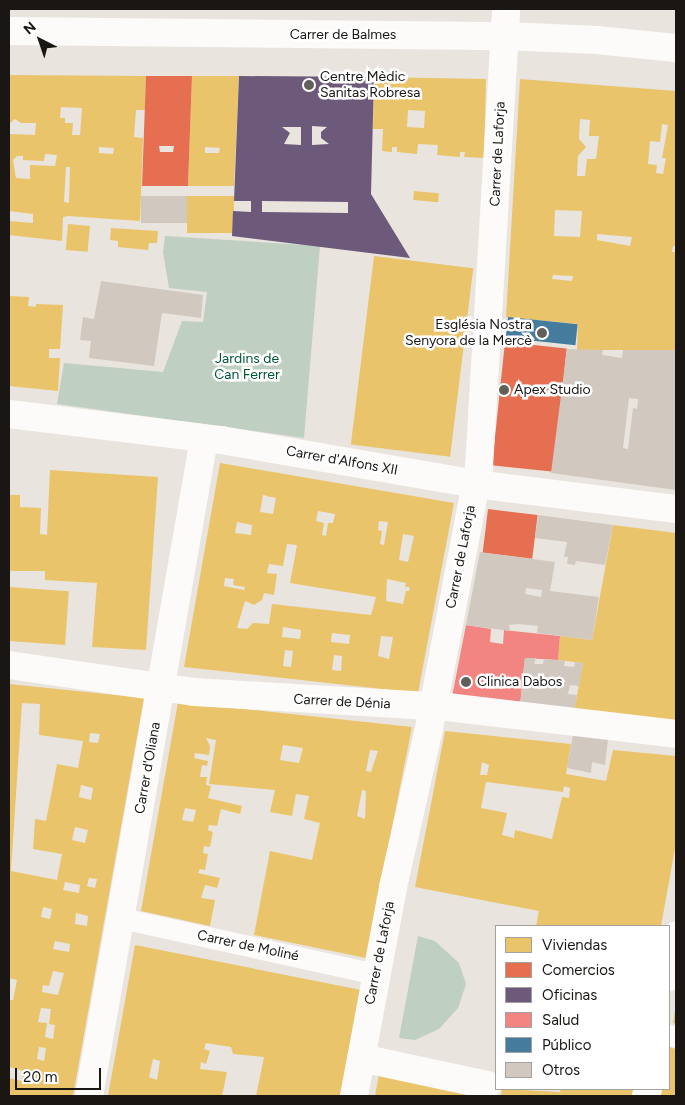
<!DOCTYPE html>
<meta charset="utf-8">
<style>
body{margin:0}
#map{position:relative;width:685px;height:1105px;overflow:hidden;background:#eae4df;font-family:Figtree,sans-serif}
div>[style]{position:absolute}
.green>*{inset:0;background:#bfcfc2}
.homes>*{inset:0;background:#e9c46a;transform-origin:0 0}
.shops>*{inset:0;background:#e76f51;transform-origin:0 0}
.offices>*{inset:0;background:#6d597a}
.health>*{inset:0;background:#f28482}
.public>*{inset:0;background:#457b9d;transform-origin:0 0}
.building>*{inset:0;background:#d1c8c0;transform-origin:0 0}
.pedestrian>*{height:21px;margin:-10.5px;padding:0 10.5px;transform-origin:10.5px;border-radius:10.5px;background:#fcfbfa}
.minor>*{height:28px;margin:-14px;padding:0 14px;transform-origin:14px;border-radius:14px;background:#fcfbfa}
.secondary>*{height:28px;margin:-14px;padding:0 14px;transform-origin:14px;border-radius:14px;background:#fcfbfa}
.dots>*{width:14px;height:14px;translate:-50% -50%;box-sizing:border-box;border:2px solid #fff;border-radius:50%}
span{translate:-50% -50%;white-space:nowrap;text-align:center;line-height:1.15;-webkit-text-stroke:5px #fff;paint-order:stroke}
.street-label{font-size:14px;color:#191613}
.poi-label{font-size:14px;color:#191613}
.left{translate:0 -50%;text-align:left}
.right{translate:-100% -50%;text-align:right}
.park-label{font-size:14px;color:#005738}
.frame{position:absolute;inset:0;border:10px solid #191613;pointer-events:none}
.legend{position:absolute;left:495px;top:925px;width:175px;height:165px;box-sizing:border-box;background:#fff;border:1px solid #a3a2a1;margin:0;padding:6px 9px;list-style:none;font-size:15px;color:#191613}
.legend li{display:flex;align-items:center;gap:10px;height:25px}
.legend b{width:25px;border:1px solid #a3a2a1}
.north{position:absolute;left:15px;top:15px;width:50px;height:50px;-webkit-text-stroke:4px #fff;paint-order:stroke;rotate:319deg;font-size:14px;font-weight:700;line-height:20px;text-align:center;color:#191613}
.north::after{content:'';display:block;margin:auto;width:18px;height:22px;background:#191613;clip-path:polygon(50% 0,100% 100%,50% 72%,0 100%)}
.scale{position:absolute;left:15px;top:1068px;width:86px;height:22px;box-sizing:border-box;border:2px solid #191613;border-top:0;padding-left:6px;font-size:15px;line-height:18px;white-space:nowrap;color:#191613;-webkit-text-stroke:4px #fff;paint-order:stroke}
</style>
<div id="map">
<div class="green">
<div style="clip-path:polygon(165px 236px,320px 246px,304px 438px,57px 404px,64px 363px,163px 372px,182px 321px,203px 322px,207px 292px,169px 288px,163px 252px)"></div>
<div style="clip-path:polygon(418px 936px,435px 941px,459px 963px,466px 984px,458px 1008px,439px 1029px,415px 1040px,399px 1038px)"></div>
</div>
<div class="homes">
<div style="clip-path:polygon(evenodd,9px 75px,146px 76px,145px 110px,136px 110px,134px 137px,143px 138px,140px 221px,68px 216px,63px 217px,62px 241px,9px 235px,9px 221px,33px 223px,33px 214px,9px 211px,9px 134px,35px 135px,36px 123px,21px 123px,15px 119px,9px 124px,9px 75px,61px 107px,82px 108px,80px 135px,72px 135px,73px 123px,65px 123px,65px 118px,60px 118px,61px 107px,9px 75px,99px 147px,114px 148px,113px 154px,99px 153px,99px 147px,9px 75px,45px 154px,57px 155px,55px 166px,30px 165px,30px 179px,16px 178px,13px 160px,17px 156px,23px 156px,23px 160px,44px 161px,45px 154px,9px 75px,66px 167px,70px 167px,69px 203px,64px 202px,66px 167px)"></div>
<div style="clip-path:polygon(evenodd,192px 76px,239px 76px,234px 186px,188px 186px,192px 76px,205px 147px,220px 148px,219px 153px,205px 153px,205px 147px)"></div>
<div style="clip-path:polygon(evenodd,374px 77px,486px 79px,484px 158px,464px 157px,465px 152px,460px 152px,460px 157px,437px 155px,438px 145px,418px 144px,417px 154px,397px 152px,397px 147px,392px 147px,392px 152px,382px 151px,383px 129px,373px 129px,374px 77px,408px 110px,425px 111px,424px 128px,407px 127px,408px 110px)"></div>
<div style="clip-path:polygon(evenodd,520px 79px,676px 91px,676px 246px,673px 246px,672px 252px,676px 252px,676px 350px,577px 350px,578px 324px,506px 317px,520px 79px,580px 119px,590px 120px,589px 136px,599px 136px,596px 159px,587px 159px,585px 176px,577px 176px,578px 156px,586px 147px,579px 139px,580px 119px,520px 79px,662px 124px,668px 125px,662px 158px,666px 158px,663px 174px,656px 173px,657px 165px,648px 164px,650px 141px,660px 142px,662px 124px,520px 79px,555px 210px,582px 211px,580px 237px,554px 236px,555px 210px,520px 79px,597px 234px,632px 237px,630px 246px,597px 240px,597px 234px,520px 79px,553px 275px,573px 276px,572px 281px,552px 279px,553px 275px)"></div>
<div style="left:414px;top:191px;width:25px;height:9px;rotate:5deg"></div>
<div style="left:187px;top:196px;width:47px;height:37px"></div>
<div style="left:68px;top:224px;width:22px;height:26px;rotate:5deg"></div>
<div style="clip-path:polygon(111px 228px,158px 231px,157px 243px,149px 243px,148px 250px,118px 247px,118px 241px,110px 240px)"></div>
<div style="left:374px;top:256px;width:100px;height:190px;rotate:7deg"></div>
<div style="clip-path:polygon(9px 296px,29px 297px,28px 306px,36px 307px,36px 304px,63px 305px,60px 349px,49px 349px,49px 358px,60px 358px,58px 391px,9px 386px)"></div>
<div style="clip-path:polygon(evenodd,220px 463px,454px 503px,418px 693px,184px 667px,220px 463px,263px 495px,276px 498px,273px 514px,260px 512px,263px 495px,220px 463px,318px 511px,335px 514px,333px 523px,328px 523px,326px 536px,322px 535px,324px 523px,316px 521px,318px 511px,220px 463px,379px 521px,388px 522px,384px 545px,380px 544px,382px 531px,378px 530px,379px 521px,220px 463px,237px 522px,252px 525px,251px 535px,235px 533px,237px 522px,220px 463px,403px 534px,414px 536px,408px 562px,399px 560px,403px 534px,220px 463px,287px 544px,297px 545px,290px 583px,376px 597px,371px 615px,272px 604px,269px 624px,253px 623px,247px 629px,237px 628px,245px 601px,254px 605px,262px 600px,264px 593px,274px 595px,277px 574px,267px 573px,269px 564px,283px 566px,287px 544px,220px 463px,225px 578px,234px 579px,233px 585px,245px 587px,244px 590px,224px 586px,225px 578px,220px 463px,387px 579px,406px 583px,405px 587px,410px 587px,409px 591px,406px 591px,403px 604px,386px 601px,387px 579px,220px 463px,283px 627px,301px 630px,300px 639px,282px 637px,283px 627px,220px 463px,332px 633px,350px 635px,349px 644px,331px 642px,332px 633px,220px 463px,381px 636px,393px 637px,389px 659px,378px 656px,381px 636px,220px 463px,285px 650px,293px 651px,291px 667px,283px 666px,285px 650px,220px 463px,334px 655px,342px 656px,341px 671px,332px 670px,334px 655px)"></div>
<div style="clip-path:polygon(50px 470px,158px 477px,146px 650px,92px 647px,97px 583px,45px 580px,45px 571px,9px 571px,9px 495px,20px 495px,20px 507px,41px 508px,40px 534px,47px 535px)"></div>
<div style="clip-path:polygon(613px 525px,676px 533px,676px 722px,574px 711px,583px 663px,558px 660px,560px 636px,592px 640px)"></div>
<div style="left:9px;top:587px;width:60px;height:54px;rotate:4deg"></div>
<div style="clip-path:polygon(evenodd,9px 684px,144px 698px,73px 1096px,11px 1096px,9px 1092px,9px 1078px,22px 1081px,24px 1071px,9px 1067px,9px 1000px,13px 1000px,17px 980px,9px 978px,9px 684px,22px 703px,40px 704px,39px 735px,83px 741px,78px 768px,57px 764px,46px 821px,35px 819px,33px 849px,62px 854px,57px 880px,11px 871px,22px 703px,9px 684px,90px 733px,100px 734px,98px 743px,89px 742px,90px 733px,9px 684px,81px 785px,93px 788px,91px 800px,79px 797px,81px 785px,9px 684px,75px 827px,88px 830px,85px 843px,72px 840px,75px 827px,9px 684px,89px 878px,97px 879px,95px 888px,87px 886px,89px 878px,9px 684px,65px 882px,80px 885px,79px 893px,63px 890px,65px 882px,9px 684px,43px 907px,52px 909px,50px 919px,41px 917px,43px 907px,9px 684px,76px 913px,88px 916px,87px 926px,75px 924px,76px 913px,9px 684px,55px 941px,70px 944px,69px 952px,53px 949px,55px 941px,9px 684px,53px 971px,64px 973px,58px 995px,42px 992px,43px 985px,49px 986px,53px 971px,9px 684px,41px 1008px,51px 1009px,49px 1024px,55px 1025px,53px 1039px,45px 1037px,47px 1023px,38px 1022px,41px 1008px,9px 684px,39px 1047px,46px 1048px,44px 1061px,37px 1059px,39px 1047px)"></div>
<div style="clip-path:polygon(evenodd,178px 702px,412px 727px,366px 958px,254px 935px,270px 851px,312px 860px,320px 823px,304px 819px,309px 796px,296px 794px,292px 816px,270px 812px,275px 790px,209px 784px,216px 740px,206px 738px,210px 746px,209px 755px,195px 753px,194px 758px,208px 761px,207px 766px,202px 765px,200px 777px,207px 777px,206px 785px,211px 786px,208px 798px,242px 806px,240px 814px,221px 809px,217px 826px,209px 825px,208px 830px,213px 832px,210px 847px,204px 846px,203px 853px,208px 854px,205px 870px,200px 869px,198px 873px,220px 878px,217px 888px,205px 885px,201px 898px,215px 900px,210px 926px,141px 911px,178px 702px,283px 745px,303px 748px,299px 763px,280px 760px,283px 745px,178px 702px,370px 750px,378px 751px,371px 772px,366px 771px,370px 750px,178px 702px,362px 790px,366px 791px,365px 819px,357px 816px,362px 790px,178px 702px,185px 808px,196px 810px,193px 822px,182px 820px,185px 808px)"></div>
<div style="clip-path:polygon(evenodd,445px 731px,571px 744px,566px 774px,606px 781px,613px 750px,676px 756px,676px 843px,661px 926px,536px 926px,539px 911px,415px 887px,445px 731px,482px 762px,489px 765px,487px 775px,480px 775px,482px 762px,445px 731px,486px 782px,563px 792px,564px 786px,570px 788px,569px 798px,562px 797px,552px 839px,515px 830px,514px 838px,502px 835px,507px 813px,481px 808px,486px 782px)"></div>
<div style="clip-path:polygon(evenodd,135px 945px,361px 990px,341px 1096px,256px 1096px,264px 1057px,233px 1054px,231px 1047px,206px 1043px,204px 1049px,210px 1051px,206px 1064px,201px 1062px,200px 1069px,227px 1072px,222px 1096px,108px 1096px,135px 945px,153px 1059px,160px 1061px,157px 1080px,149px 1077px,153px 1059px)"></div>
<div style="clip-path:polygon(675px 1011px,676px 1011px,676px 1024px,673px 1023px)"></div>
<div style="clip-path:polygon(669px 1047px,676px 1049px,676px 1096px,658px 1096px,660px 1089px,669px 1089px)"></div>
<div style="clip-path:polygon(379px 1074px,485px 1096px,375px 1096px)"></div>
<div style="clip-path:polygon(502px 1089px,560px 1092px,561px 1089px,633px 1089px,632px 1096px,501px 1096px)"></div>
</div>
<div class="shops">
<div style="clip-path:polygon(evenodd,146px 76px,192px 76px,188px 186px,142px 186px,146px 76px,159px 146px,174px 146px,173px 152px,160px 152px,159px 146px)"></div>
<div style="left:505px;top:342px;width:62px;height:124px;rotate:6deg"></div>
<div style="left:488px;top:509px;width:50px;height:44px;rotate:7deg"></div>
</div>
<div class="offices">
<div style="clip-path:polygon(evenodd,239px 76px,374px 77px,371px 194px,410px 258px,232px 236px,233px 211px,251px 212px,251px 201px,234px 201px,239px 76px,312px 126px,327px 127px,321px 132px,321px 138px,329px 144px,312px 145px,312px 126px,239px 76px,282px 127px,301px 127px,301px 145px,284px 144px,290px 133px,282px 127px,239px 76px,262px 201px,348px 202px,348px 213px,262px 212px,262px 201px)"></div>
</div>
<div class="health">
<div style="clip-path:polygon(466px 625px,491px 629px,490px 642px,503px 644px,504px 630px,560px 636px,558px 660px,525px 658px,520px 705px,452px 697px)"></div>
</div>
<div class="public">
<div style="left:508px;top:317px;width:70px;height:21px;rotate:6deg"></div>
</div>
<div class="building">
<div style="left:141px;top:196px;width:46px;height:27px"></div>
<div style="clip-path:polygon(101px 281px,203px 295px,201px 318px,162px 313px,154px 366px,89px 358px,91px 341px,80px 340px,83px 317px,94px 319px)"></div>
<div style="clip-path:polygon(evenodd,567px 349px,603px 350px,602px 355px,622px 358px,623px 350px,676px 350px,676px 490px,551px 473px,567px 349px,629px 398px,638px 399px,637px 409px,633px 408px,628px 449px,623px 448px,629px 398px)"></div>
<div style="clip-path:polygon(538px 515px,613px 525px,605px 565px,576px 561px,575px 565px,567px 564px,568px 557px,564px 557px,567px 542px,535px 538px)"></div>
<div style="clip-path:polygon(evenodd,480px 552px,555px 562px,550px 591px,599px 597px,592px 640px,537px 633px,538px 626px,518px 624px,509px 625px,510px 631px,466px 625px,480px 552px,526px 588px,542px 590px,541px 597px,525px 594px,526px 588px)"></div>
<div style="clip-path:polygon(525px 658px,536px 658px,534px 664px,543px 664px,544px 659px,565px 661px,564px 666px,574px 667px,575px 662px,583px 663px,579px 686px,570px 685px,568px 694px,577px 695px,574px 711px,520px 705px,522px 688px,531px 688px,531px 681px,522px 680px)"></div>
<div style="clip-path:polygon(573px 735px,608px 739px,605px 765px,592px 762px,591px 773px,567px 768px)"></div>
</div>
<div class="pedestrian">
<div style="left:121px;top:918px;width:261px;rotate:12.4deg"></div>
<div style="left:669px;top:1035px;width:7px;rotate:16deg"></div>
</div>
<div class="minor">
<div style="left:9px;top:414px;width:214px;rotate:7deg"></div>
<div style="left:221px;top:440px;width:258px;rotate:9.8deg"></div>
<div style="left:475px;top:484px;width:203px;rotate:7.1deg"></div>
<div style="left:9px;top:665px;width:187px;rotate:8.3deg"></div>
<div style="left:194px;top:692px;width:253px;rotate:3.4deg"></div>
<div style="left:447px;top:707px;width:231px;rotate:6.7deg"></div>
<div style="left:669px;top:977px;width:42px;rotate:-80.3deg"></div>
<div style="left:361px;top:1058px;width:129px;rotate:12.1deg"></div>
<div style="left:89px;top:1096px;width:667px;rotate:-80.07deg"></div>
<div style="left:354px;top:1096px;width:213px;rotate:-79.4deg"></div>
<div style="left:393px;top:887px;width:162px;rotate:-77.2deg"></div>
<div style="left:429px;top:729px;width:267px;rotate:-79.2deg"></div>
<div style="left:479px;top:467px;width:459px;rotate:-86.6deg"></div>
<div style="left:646px;top:1096px;width:7px;rotate:-74deg"></div>
</div>
<div class="secondary">
<div style="left:9px;top:31px;width:496px;rotate:0.6deg"></div>
<div style="left:505px;top:36px;width:92px;rotate:2.5deg"></div>
<div style="left:597px;top:40px;width:79px;rotate:5.8deg"></div>
</div>
<div class="dots">
<div style="left:309px;top:85px;background:#625e5a"></div>
<div style="left:542px;top:333px;background:#625e5a"></div>
<div style="left:504px;top:390px;background:#625e5a"></div>
<div style="left:466px;top:682px;background:#625e5a"></div>
</div>
<div class="street-label">
<span style="left:343px;top:35px">Carrer de Balmes</span>
<span style="left:498px;top:154px;rotate:-87deg">Carrer de Laforja</span>
<span style="left:342px;top:461px;rotate:10deg">Carrer d'Alfons XII</span>
<span style="left:461px;top:557px;rotate:-79deg">Carrer de Laforja</span>
<span style="left:342px;top:702px;rotate:3deg">Carrer de Dénia</span>
<span style="left:148px;top:768px;rotate:-80deg">Carrer d'Oliana</span>
<span style="left:248px;top:946px;rotate:12deg">Carrer de Moliné</span>
<span style="left:380px;top:953px;rotate:-79deg">Carrer de Laforja</span>
</div>
<div class="poi-label">
<span class="left" style="left:320px;top:85px">Centre Mèdic<br>Sanitas Robresa</span>
<span class="right" style="left:532px;top:333px">Església Nostra<br>Senyora de la Mercè</span>
<span class="left" style="left:514px;top:390px">Apex Studio</span>
<span class="left" style="left:477px;top:682px">Clinica Dabos</span>
</div>
<div class="park-label">
<span style="left:247px;top:367px">Jardins de<br>Can Ferrer</span>
</div>
<div class="frame"></div>
<ul class="legend">
<li><b style="height:14px;background:#e9c46a"></b>Viviendas</li>
<li><b style="height:14px;background:#e76f51"></b>Comercios</li>
<li><b style="height:14px;background:#6d597a"></b>Oficinas</li>
<li><b style="height:14px;background:#f28482"></b>Salud</li>
<li><b style="height:14px;background:#457b9d"></b>Público</li>
<li><b style="height:14px;background:#d1c8c0"></b>Otros</li>
</ul>
<div class="north">N</div>
<div class="scale">20 m</div>
</div>
